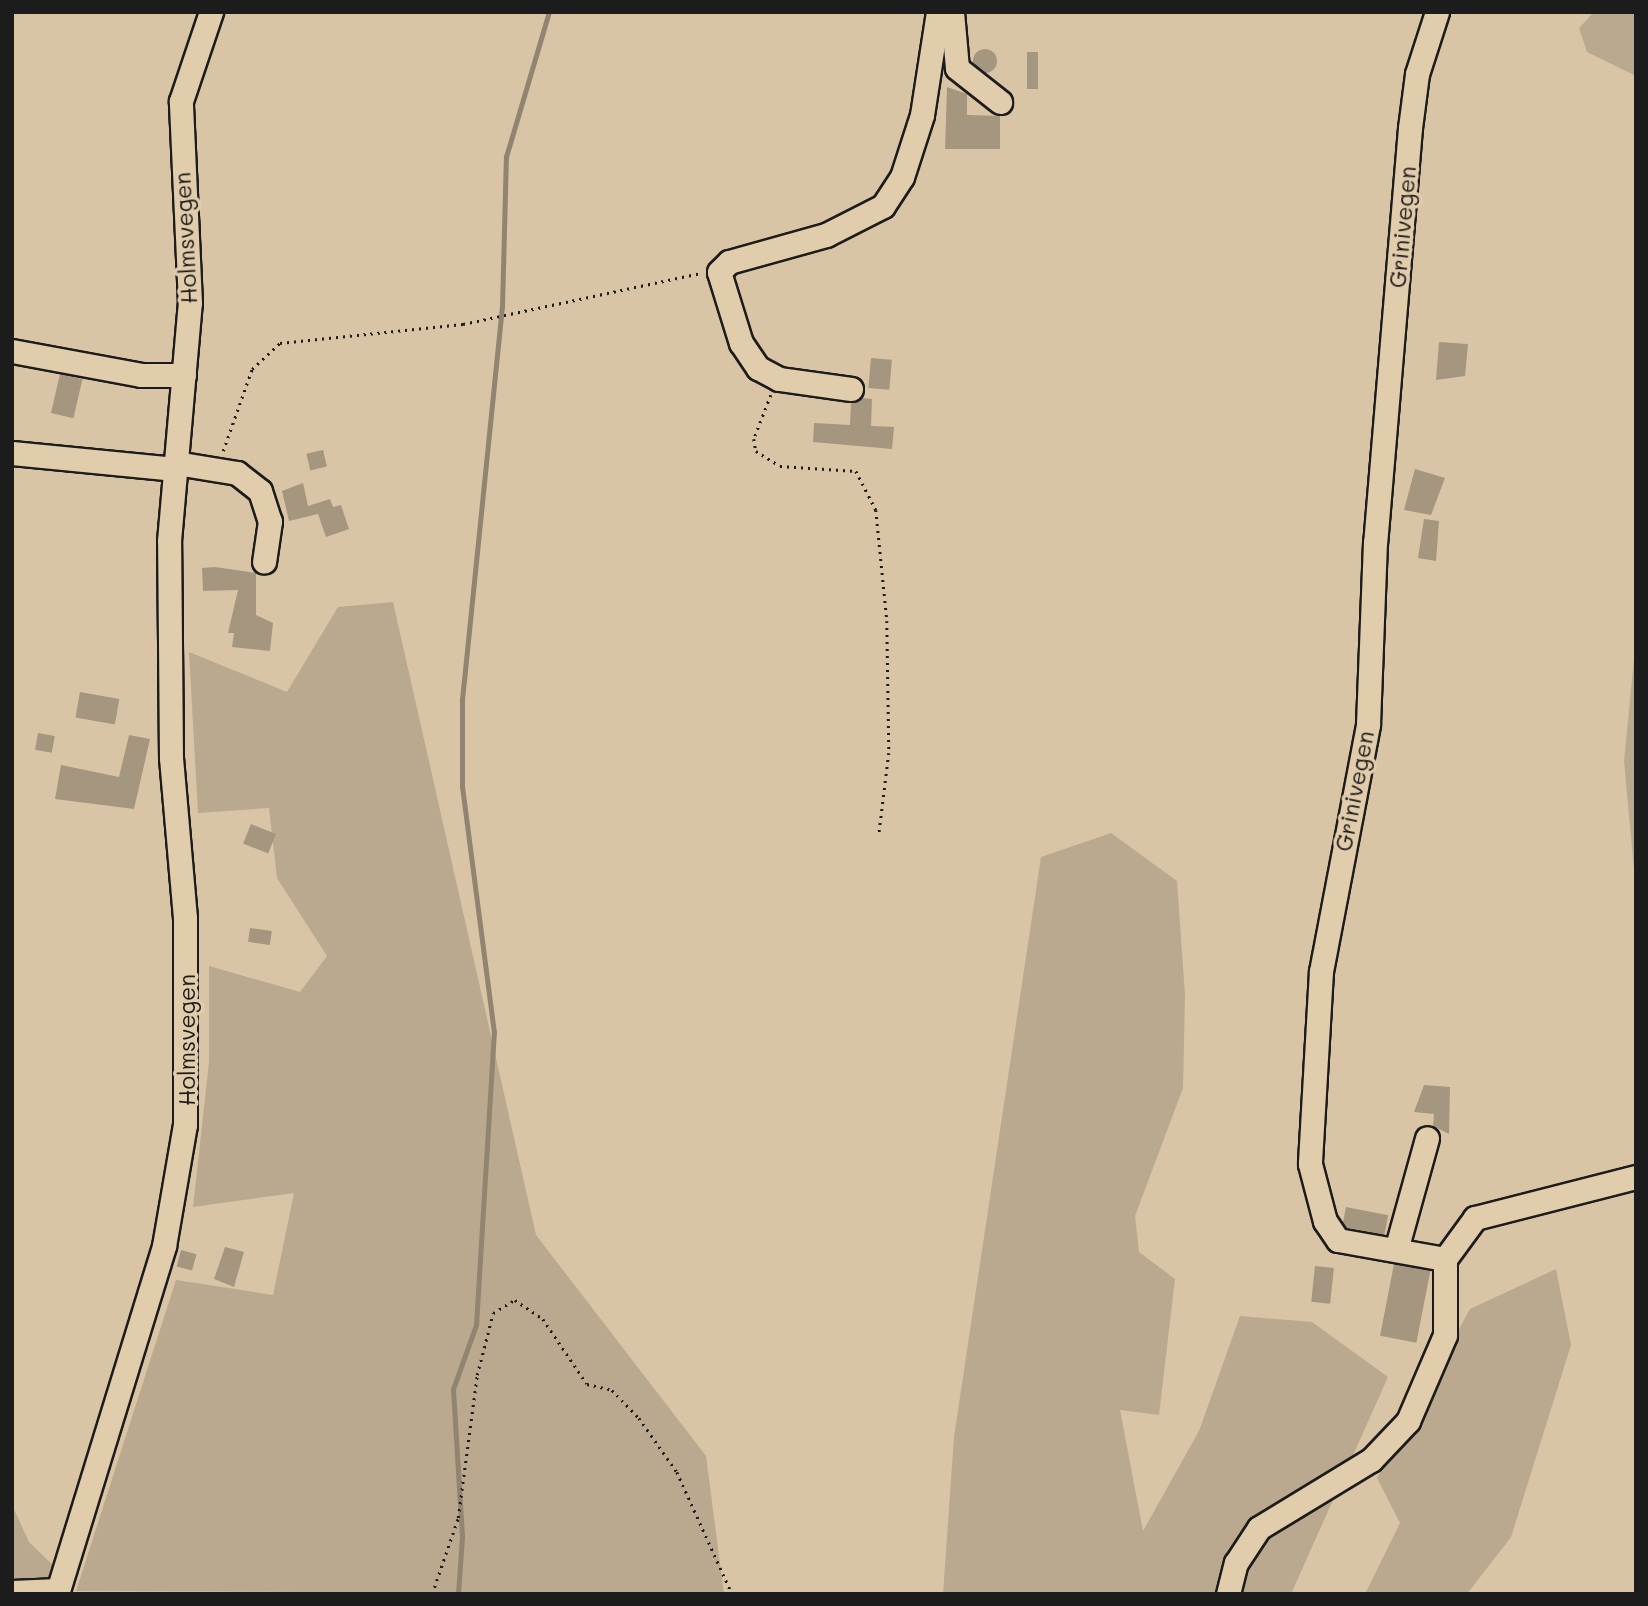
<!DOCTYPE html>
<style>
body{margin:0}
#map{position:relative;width:1648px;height:1606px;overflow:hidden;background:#d9c5a5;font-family:Mali,sans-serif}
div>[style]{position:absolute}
.green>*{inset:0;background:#baa98e}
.stream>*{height:4.5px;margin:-2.25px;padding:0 2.25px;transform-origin:2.25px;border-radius:2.25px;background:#918471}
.building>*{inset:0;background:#a4967f;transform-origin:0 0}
.round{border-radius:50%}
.path>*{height:2.5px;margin-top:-1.25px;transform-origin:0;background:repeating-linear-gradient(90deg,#1c1c1c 0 2px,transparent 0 7px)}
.roads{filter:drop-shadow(2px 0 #1c1c1c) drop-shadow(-2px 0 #1c1c1c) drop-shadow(0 2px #1c1c1c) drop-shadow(0 -2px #1c1c1c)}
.minor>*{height:23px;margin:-11.5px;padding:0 11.5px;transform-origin:11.5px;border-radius:11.5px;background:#e1ccab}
span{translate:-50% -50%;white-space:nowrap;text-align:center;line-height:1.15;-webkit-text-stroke:7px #e1ccab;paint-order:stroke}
.street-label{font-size:23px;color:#1c1c1c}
.frame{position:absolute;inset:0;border:14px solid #1c1c1c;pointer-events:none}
</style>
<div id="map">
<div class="green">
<div style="clip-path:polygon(1594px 12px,1636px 12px,1636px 76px,1587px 52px,1579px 28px)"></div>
<div style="clip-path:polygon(393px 602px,536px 1235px,706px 1456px,724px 1594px,76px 1591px,176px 1280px,273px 1295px,294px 1193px,193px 1207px,209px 1062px,209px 966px,300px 992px,327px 956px,277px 878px,269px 808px,198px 813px,189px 652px,287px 692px,338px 607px)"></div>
<div style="clip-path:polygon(1636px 639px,1636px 879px,1635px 880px,1624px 761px)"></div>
<div style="clip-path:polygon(1111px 833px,1177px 881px,1185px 995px,1183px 1088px,1135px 1216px,1139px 1252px,1175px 1279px,1159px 1415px,1120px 1410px,1143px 1531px,1199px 1431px,1240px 1316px,1312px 1322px,1388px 1377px,1291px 1594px,943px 1594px,954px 1437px,1041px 857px)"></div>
<div style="clip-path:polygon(1556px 1269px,1571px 1345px,1511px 1537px,1467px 1594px,1365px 1594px,1400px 1523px,1377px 1478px,1470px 1309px)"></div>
<div style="clip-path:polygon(12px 1505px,29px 1542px,55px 1567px,58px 1588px,12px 1591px)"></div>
</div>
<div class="stream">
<div style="left:458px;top:1594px;width:57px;rotate:-86deg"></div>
<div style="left:462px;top:1537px;width:148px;rotate:-93.5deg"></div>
<div style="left:453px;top:1389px;width:68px;rotate:-70.2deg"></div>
<div style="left:476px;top:1325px;width:293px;rotate:-86.5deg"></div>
<div style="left:494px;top:1033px;width:248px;rotate:-97.4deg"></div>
<div style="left:462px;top:787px;width:87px;rotate:-90deg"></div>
<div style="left:462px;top:700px;width:395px;rotate:-84.2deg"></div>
<div style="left:502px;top:307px;width:150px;rotate:-88.5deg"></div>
<div style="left:506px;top:157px;width:151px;rotate:-73.5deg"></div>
</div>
<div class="building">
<div class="round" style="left:973px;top:49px;width:24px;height:24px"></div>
<div style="left:1027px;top:52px;width:11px;height:37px"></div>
<div style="clip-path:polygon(947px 87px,967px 94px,967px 115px,1000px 116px,1000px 149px,945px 149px)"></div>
<div style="clip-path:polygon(1439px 342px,1468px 344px,1465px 376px,1436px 380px)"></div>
<div style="left:871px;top:358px;width:21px;height:30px;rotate:5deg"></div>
<div style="left:60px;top:374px;width:23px;height:40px;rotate:13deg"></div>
<div style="clip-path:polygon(861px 398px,872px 399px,871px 426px,894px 427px,892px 449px,813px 442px,814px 423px,850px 425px,851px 403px)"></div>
<div style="left:323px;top:450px;width:17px;height:17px;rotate:77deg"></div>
<div style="clip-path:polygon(1415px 469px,1445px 478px,1431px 515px,1404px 510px)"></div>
<div style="clip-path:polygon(303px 483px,308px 506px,330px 499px,333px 507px,341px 505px,349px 529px,326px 537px,318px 514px,289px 521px,282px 491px)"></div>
<div style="clip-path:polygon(1424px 519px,1439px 521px,1436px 561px,1418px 558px)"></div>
<div style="clip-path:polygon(215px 567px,256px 573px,256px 615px,273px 623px,270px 651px,232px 647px,234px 633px,228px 633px,238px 590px,203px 591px,202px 568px)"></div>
<div style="left:80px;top:692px;width:40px;height:26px;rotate:10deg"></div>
<div style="left:38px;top:733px;width:17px;height:17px;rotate:10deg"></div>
<div style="clip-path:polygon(129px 735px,150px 739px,134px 809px,55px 799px,61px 765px,119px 777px)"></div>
<div style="left:251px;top:824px;width:27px;height:21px;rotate:22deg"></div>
<div style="left:250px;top:928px;width:22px;height:14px;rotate:8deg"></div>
<div style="clip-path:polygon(1424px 1085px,1450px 1087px,1449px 1134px,1433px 1126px,1434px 1114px,1414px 1112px)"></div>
<div style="left:1346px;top:1207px;width:43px;height:20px;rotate:11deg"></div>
<div style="clip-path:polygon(225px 1247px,244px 1252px,234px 1287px,214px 1279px)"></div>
<div style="left:181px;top:1250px;width:16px;height:17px;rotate:15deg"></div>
<div style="left:1394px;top:1264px;width:37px;height:73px;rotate:11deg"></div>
<div style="left:1315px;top:1266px;width:19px;height:36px;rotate:6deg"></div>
</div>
<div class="path">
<div style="left:771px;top:395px;width:47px;rotate:111.1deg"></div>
<div style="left:754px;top:439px;width:12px;rotate:81deg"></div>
<div style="left:756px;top:451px;width:28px;rotate:32deg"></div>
<div style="left:780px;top:466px;width:76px;rotate:3.8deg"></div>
<div style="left:856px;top:471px;width:44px;rotate:62.9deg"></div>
<div style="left:876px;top:510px;width:112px;rotate:84.3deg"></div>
<div style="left:887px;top:621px;width:132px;rotate:89.1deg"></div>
<div style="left:889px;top:753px;width:82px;rotate:97deg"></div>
<div style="left:223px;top:451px;width:87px;rotate:-70.5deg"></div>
<div style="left:252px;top:369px;width:38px;rotate:-43deg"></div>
<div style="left:280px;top:343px;width:184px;rotate:-5.9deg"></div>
<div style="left:463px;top:324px;width:242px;rotate:-12.1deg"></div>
<div style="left:432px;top:1594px;width:80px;rotate:-71.1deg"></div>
<div style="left:458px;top:1518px;width:144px;rotate:-82.4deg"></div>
<div style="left:477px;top:1375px;width:64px;rotate:-75.5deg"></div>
<div style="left:493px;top:1313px;width:26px;rotate:-31deg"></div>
<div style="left:515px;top:1300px;width:34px;rotate:34deg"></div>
<div style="left:543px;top:1319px;width:78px;rotate:55.9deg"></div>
<div style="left:587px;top:1384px;width:26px;rotate:13deg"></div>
<div style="left:612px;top:1390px;width:39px;rotate:46deg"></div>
<div style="left:639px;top:1418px;width:66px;rotate:54.9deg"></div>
<div style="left:677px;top:1472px;width:134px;rotate:65.7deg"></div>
</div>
<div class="roads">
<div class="minor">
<div style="left:952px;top:12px;width:56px;rotate:84.9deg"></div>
<div style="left:957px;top:68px;width:55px;rotate:38.3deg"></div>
<div style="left:1437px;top:12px;width:65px;rotate:107.9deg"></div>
<div style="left:1417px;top:74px;width:54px;rotate:97.4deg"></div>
<div style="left:1410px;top:128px;width:415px;rotate:94.8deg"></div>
<div style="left:1375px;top:542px;width:183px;rotate:92.2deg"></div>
<div style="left:1368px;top:725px;width:250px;rotate:100.8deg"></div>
<div style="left:1321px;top:971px;width:193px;rotate:93.3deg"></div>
<div style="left:1310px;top:1164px;width:59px;rotate:75.3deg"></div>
<div style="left:1325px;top:1221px;width:23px;rotate:56deg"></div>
<div style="left:1338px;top:1240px;width:109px;rotate:10.1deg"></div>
<div style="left:1445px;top:1259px;width:51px;rotate:-53.8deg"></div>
<div style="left:1475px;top:1218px;width:166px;rotate:-14.3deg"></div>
<div style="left:12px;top:351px;width:131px;rotate:10.5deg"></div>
<div style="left:141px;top:375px;width:43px"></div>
<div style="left:851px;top:389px;width:73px;rotate:-172.1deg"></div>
<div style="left:779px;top:379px;width:24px;rotate:-152deg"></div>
<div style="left:758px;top:368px;width:30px;rotate:-124deg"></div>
<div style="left:741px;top:343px;width:74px;rotate:-107.2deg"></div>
<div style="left:719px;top:272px;width:14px;rotate:-45deg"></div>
<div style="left:729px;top:262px;width:101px;rotate:-15.6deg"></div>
<div style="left:826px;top:235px;width:64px;rotate:-27deg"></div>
<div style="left:883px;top:206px;width:35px;rotate:-57deg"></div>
<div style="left:902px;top:177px;width:65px;rotate:-72.1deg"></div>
<div style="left:922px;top:115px;width:104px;rotate:-81.2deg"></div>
<div style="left:12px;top:453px;width:164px;rotate:5.6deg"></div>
<div style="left:176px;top:463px;width:62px;rotate:9.3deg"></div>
<div style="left:237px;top:473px;width:29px;rotate:38deg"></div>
<div style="left:260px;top:491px;width:32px;rotate:72deg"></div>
<div style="left:270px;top:521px;width:41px;rotate:98.3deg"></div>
<div style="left:1396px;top:1250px;width:116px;rotate:-74.5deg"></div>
<div style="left:12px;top:1592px;width:46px;rotate:-2.5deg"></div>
<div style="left:57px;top:1594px;width:364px;rotate:-72.9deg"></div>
<div style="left:164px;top:1246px;width:123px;rotate:-80.2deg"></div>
<div style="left:185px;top:1125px;width:207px;rotate:-90deg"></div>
<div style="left:185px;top:918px;width:161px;rotate:-95deg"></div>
<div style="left:171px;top:758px;width:217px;rotate:-90.5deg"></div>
<div style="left:169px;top:541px;width:239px;rotate:-85deg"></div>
<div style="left:190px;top:303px;width:202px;rotate:-92.6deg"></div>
<div style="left:181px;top:101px;width:94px;rotate:-71.4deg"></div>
<div style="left:1228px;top:1594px;width:32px;rotate:-76deg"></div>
<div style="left:1236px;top:1563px;width:42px;rotate:-56.7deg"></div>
<div style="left:1259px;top:1528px;width:131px;rotate:-31.3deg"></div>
<div style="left:1371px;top:1460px;width:54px;rotate:-46.5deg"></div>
<div style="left:1408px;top:1421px;width:94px;rotate:-66.7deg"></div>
<div style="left:1445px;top:1335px;width:76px;rotate:-90deg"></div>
</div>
</div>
<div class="street-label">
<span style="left:1402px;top:227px;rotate:-85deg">Grinivegen</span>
<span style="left:185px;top:238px;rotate:-93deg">Holmsvegen</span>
<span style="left:1354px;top:791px;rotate:-79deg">Grinivegen</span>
<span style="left:186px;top:1040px;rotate:-90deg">Holmsvegen</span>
</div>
<div class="frame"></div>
</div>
